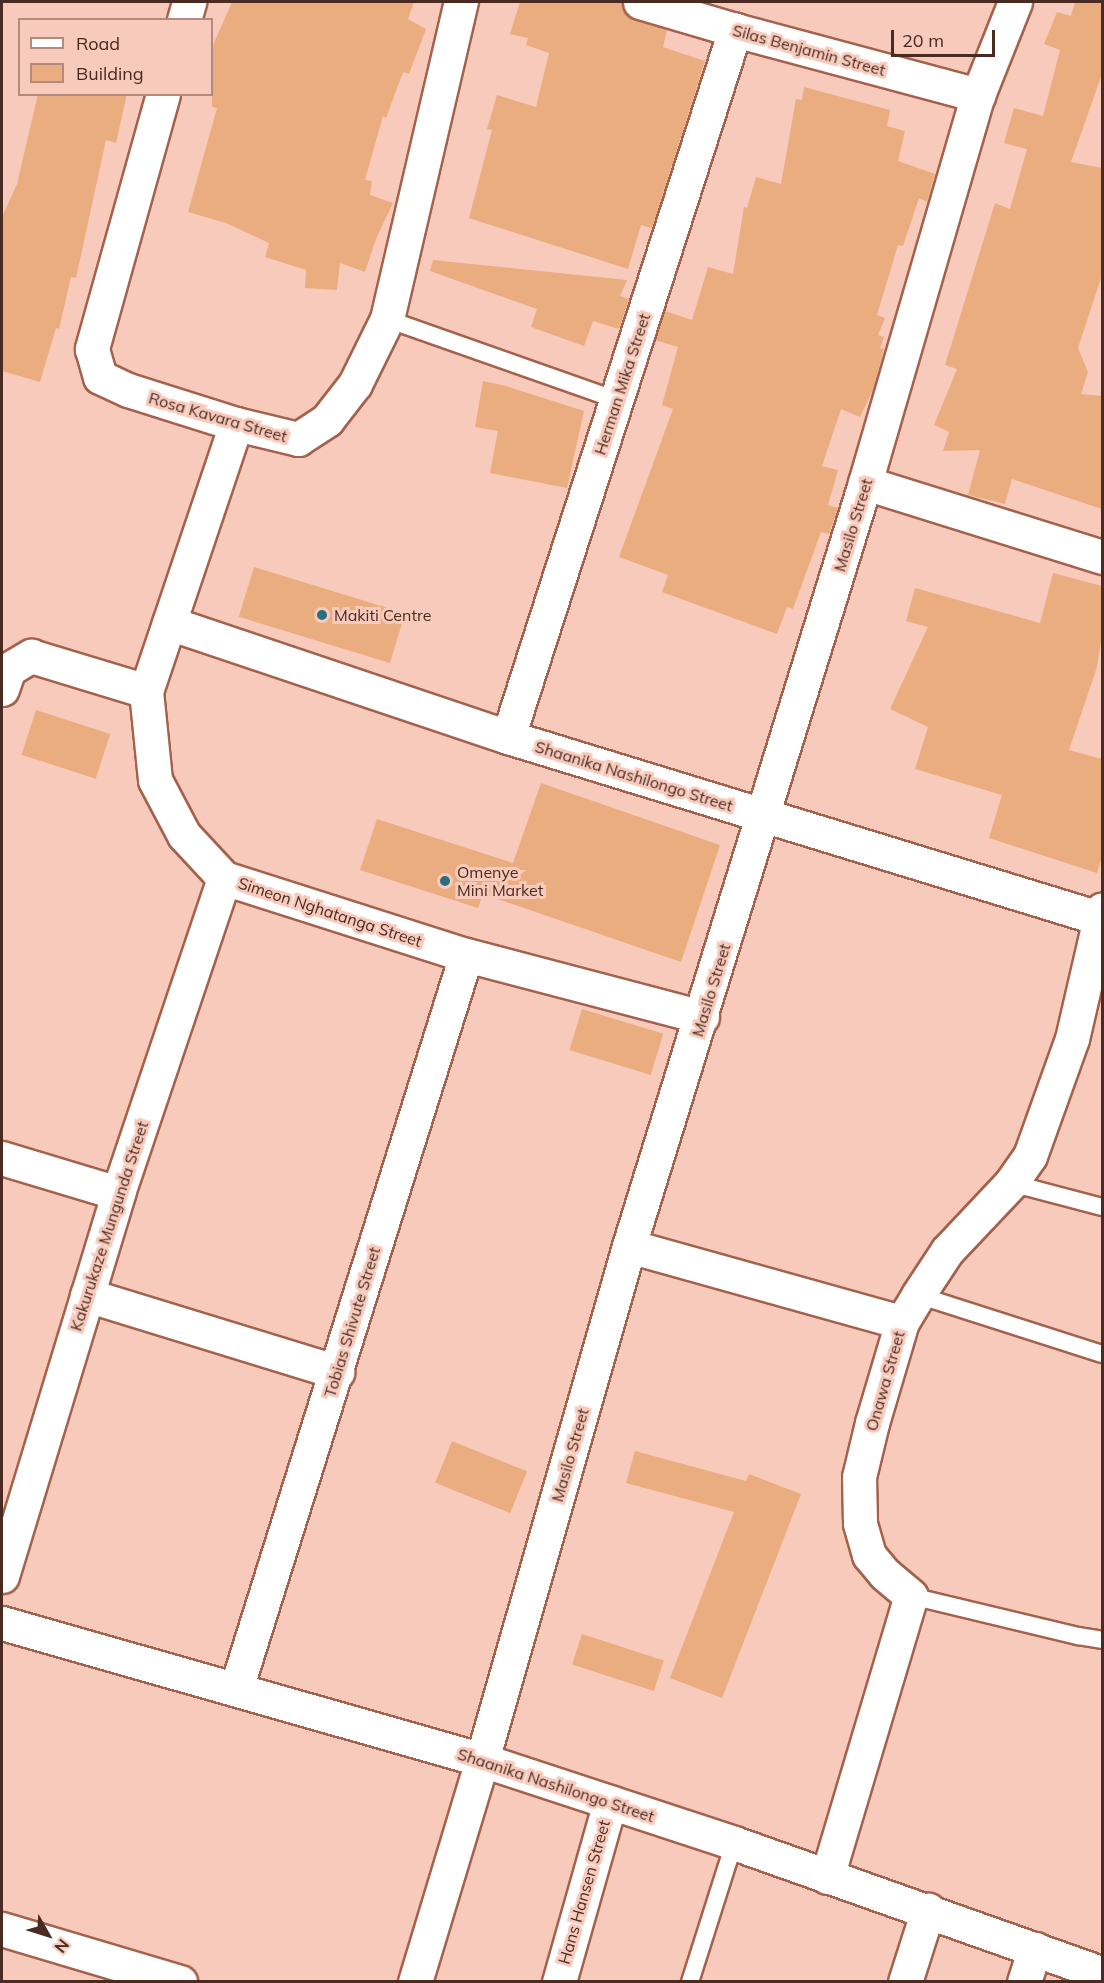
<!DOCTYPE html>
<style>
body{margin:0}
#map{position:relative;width:1104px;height:1983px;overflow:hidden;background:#f8cabb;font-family:Mulish,sans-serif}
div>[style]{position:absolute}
.building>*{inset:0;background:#eaad7f;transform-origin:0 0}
.roads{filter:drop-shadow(2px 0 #a4614b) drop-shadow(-2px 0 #a4614b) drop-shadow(0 2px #a4614b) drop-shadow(0 -2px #a4614b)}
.service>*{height:16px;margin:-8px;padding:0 8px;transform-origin:8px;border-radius:8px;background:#fff}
.minor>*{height:33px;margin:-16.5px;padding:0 16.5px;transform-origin:16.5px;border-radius:16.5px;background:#fff}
.dots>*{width:16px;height:16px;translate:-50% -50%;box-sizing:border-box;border:3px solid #f8cabb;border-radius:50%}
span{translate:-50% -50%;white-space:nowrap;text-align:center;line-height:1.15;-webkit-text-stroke:6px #f8cabb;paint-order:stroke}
.street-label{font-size:16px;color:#492b22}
.poi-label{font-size:16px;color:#492b22}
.left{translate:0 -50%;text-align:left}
.frame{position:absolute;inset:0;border:3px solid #492b22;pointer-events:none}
.legend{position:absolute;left:18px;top:18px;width:195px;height:78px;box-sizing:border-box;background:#f8cabb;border:2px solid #b28a7e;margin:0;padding:8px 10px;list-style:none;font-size:18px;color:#492b22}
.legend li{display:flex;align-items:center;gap:12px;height:30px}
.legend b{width:30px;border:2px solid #b28a7e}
.north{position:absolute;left:18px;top:1905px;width:60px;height:60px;-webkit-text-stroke:4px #f8cabb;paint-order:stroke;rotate:129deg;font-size:16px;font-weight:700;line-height:24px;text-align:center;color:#492b22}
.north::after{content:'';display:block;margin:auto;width:21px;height:27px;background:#492b22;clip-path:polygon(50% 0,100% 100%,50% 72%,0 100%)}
.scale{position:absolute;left:891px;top:30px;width:104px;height:27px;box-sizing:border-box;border:3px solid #492b22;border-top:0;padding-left:8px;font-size:18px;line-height:21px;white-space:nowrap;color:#492b22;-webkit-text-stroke:4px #f8cabb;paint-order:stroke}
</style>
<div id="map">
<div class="building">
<div style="clip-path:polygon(232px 2px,414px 2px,408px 19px,426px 29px,409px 74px,403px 72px,386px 118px,383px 116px,365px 180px,372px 181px,370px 195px,393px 203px,376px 239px,365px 272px,340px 263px,337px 290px,305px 288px,306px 270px,265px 257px,269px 243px,226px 223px,188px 212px,217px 108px,212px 107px,213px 45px)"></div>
<div style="clip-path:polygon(520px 2px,622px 2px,627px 15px,667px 30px,663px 47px,705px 61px,652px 228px,641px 225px,628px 269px,469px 218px,492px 130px,487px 129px,497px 95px,536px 107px,549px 53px,526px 45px,528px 38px,510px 34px)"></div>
<div style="clip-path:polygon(1075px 2px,1102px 2px,1102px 74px,1071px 162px,1102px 168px,1102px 275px,1078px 348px,1088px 372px,1081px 394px,1102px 396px,1102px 509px,1012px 479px,1005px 504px,968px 495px,980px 450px,943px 451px,949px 432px,934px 425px,957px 369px,945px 365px,995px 203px,1010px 209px,1027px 149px,1004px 143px,1014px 108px,1043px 116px,1060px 50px,1044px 44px,1057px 12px,1071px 16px)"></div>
<div style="clip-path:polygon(804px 87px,890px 110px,887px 126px,905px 131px,898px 161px,935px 174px,927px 202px,919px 198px,903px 246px,898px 245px,877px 315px,885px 318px,878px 335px,884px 337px,880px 348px,884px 349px,873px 390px,860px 417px,841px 409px,822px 466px,838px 470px,828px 505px,838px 508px,829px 534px,821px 532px,793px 609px,787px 607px,777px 634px,662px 592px,668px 575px,619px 557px,673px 409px,662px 405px,678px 347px,655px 340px,665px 311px,692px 320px,708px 267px,733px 274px,744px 207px,747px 208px,756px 177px,781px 184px,796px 99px,802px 100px)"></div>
<div style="clip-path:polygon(38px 94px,127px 94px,116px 143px,106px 140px,76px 278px,71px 277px,59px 329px,56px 328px,40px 382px,2px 371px,2px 217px,17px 184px)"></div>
<div style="clip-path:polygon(433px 260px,627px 280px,620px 296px,629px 299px,619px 329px,593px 321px,584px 346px,531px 327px,537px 309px,430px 271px)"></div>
<div style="clip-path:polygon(483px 381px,506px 386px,584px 411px,567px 488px,490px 473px,498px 431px,475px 427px)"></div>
<div style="left:254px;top:567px;width:158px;height:52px;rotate:17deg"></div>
<div style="clip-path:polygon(1053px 573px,1102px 586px,1102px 634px,1097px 667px,1069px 750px,1102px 759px,1102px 857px,1097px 873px,989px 838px,1002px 795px,915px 769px,928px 727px,890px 709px,928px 627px,906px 621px,915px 588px,1040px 623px)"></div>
<div style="left:36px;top:710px;width:78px;height:47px;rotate:18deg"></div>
<div style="clip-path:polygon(541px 783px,720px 845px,681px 962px,483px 894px,478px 908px,360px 870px,377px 819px,513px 863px)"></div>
<div style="left:582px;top:1009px;width:85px;height:43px;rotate:17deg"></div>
<div style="left:452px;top:1441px;width:81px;height:45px;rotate:22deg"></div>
<div style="clip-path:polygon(635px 1451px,746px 1481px,749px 1474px,801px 1494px,722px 1698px,670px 1678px,734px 1512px,626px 1483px)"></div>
<div style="left:582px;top:1634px;width:86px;height:32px;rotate:18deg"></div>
</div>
<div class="roads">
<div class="service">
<div style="left:387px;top:319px;width:244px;rotate:19.4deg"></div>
<div style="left:1011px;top:1183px;width:94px;rotate:14.8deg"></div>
<div style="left:918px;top:1295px;width:193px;rotate:17.8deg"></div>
<div style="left:911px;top:1596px;width:172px;rotate:13.5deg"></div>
<div style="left:1078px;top:1636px;width:24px;rotate:9deg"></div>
<div style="left:690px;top:1982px;width:146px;rotate:-72.4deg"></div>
</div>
<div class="minor">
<div style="left:640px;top:2px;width:99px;rotate:16.4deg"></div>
<div style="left:735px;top:30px;width:252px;rotate:15deg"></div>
<div style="left:184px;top:20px;width:19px;rotate:-74deg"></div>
<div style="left:163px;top:94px;width:265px;rotate:105.6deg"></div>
<div style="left:92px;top:349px;width:29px;rotate:74deg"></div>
<div style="left:100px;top:377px;width:31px;rotate:25deg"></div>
<div style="left:128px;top:390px;width:113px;rotate:17.5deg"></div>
<div style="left:236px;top:424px;width:64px;rotate:13.6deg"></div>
<div style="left:298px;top:439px;width:35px;rotate:-33deg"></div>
<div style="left:327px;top:420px;width:46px;rotate:-52.1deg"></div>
<div style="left:355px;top:384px;width:72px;rotate:-63.8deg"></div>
<div style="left:387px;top:319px;width:326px;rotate:-76.9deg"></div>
<div style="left:236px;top:424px;width:282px;rotate:108.6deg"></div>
<div style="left:146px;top:691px;width:89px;rotate:84.2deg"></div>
<div style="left:155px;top:780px;width:62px;rotate:62.2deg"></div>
<div style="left:184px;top:835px;width:59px;rotate:47.1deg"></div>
<div style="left:224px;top:878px;width:254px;rotate:17.7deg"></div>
<div style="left:466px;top:955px;width:244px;rotate:14.7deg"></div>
<div style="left:865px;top:483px;width:248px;rotate:17.3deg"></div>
<div style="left:169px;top:623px;width:358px;rotate:18.6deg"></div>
<div style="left:508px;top:737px;width:621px;rotate:17.03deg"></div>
<div style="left:2px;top:689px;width:21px;rotate:-71deg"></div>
<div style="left:9px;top:669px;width:26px;rotate:-31deg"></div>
<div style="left:31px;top:656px;width:120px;rotate:16.9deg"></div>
<div style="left:508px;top:737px;width:743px;rotate:-72.2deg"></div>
<div style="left:2px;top:1158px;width:121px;rotate:16.8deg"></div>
<div style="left:629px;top:1246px;width:283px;rotate:15.6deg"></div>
<div style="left:87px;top:1295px;width:262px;rotate:17.1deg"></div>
<div style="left:2px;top:1576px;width:400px;rotate:-73.1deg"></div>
<div style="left:118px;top:1193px;width:332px;rotate:-71.4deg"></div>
<div style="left:2px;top:1623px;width:499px;rotate:15.9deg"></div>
<div style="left:482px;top:1760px;width:265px;rotate:18.2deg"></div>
<div style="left:734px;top:1843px;width:390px;rotate:19.5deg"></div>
<div style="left:236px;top:1689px;width:769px;rotate:-72.6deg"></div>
<div style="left:827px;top:1877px;width:293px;rotate:-73.4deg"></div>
<div style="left:911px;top:1596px;width:35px;rotate:-140deg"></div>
<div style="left:884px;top:1573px;width:23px;rotate:-130deg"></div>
<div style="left:869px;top:1555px;width:33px;rotate:-106deg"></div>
<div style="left:860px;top:1523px;width:46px;rotate:-91.2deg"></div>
<div style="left:859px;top:1477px;width:56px;rotate:-76.5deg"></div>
<div style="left:872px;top:1423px;width:105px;rotate:-73.5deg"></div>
<div style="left:902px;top:1322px;width:31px;rotate:-59deg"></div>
<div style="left:918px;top:1295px;width:53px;rotate:-56.6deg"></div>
<div style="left:947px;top:1251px;width:93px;rotate:-46.7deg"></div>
<div style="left:1011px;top:1183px;width:33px;rotate:-55deg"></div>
<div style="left:1030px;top:1156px;width:124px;rotate:-70.3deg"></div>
<div style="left:1072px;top:1039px;width:133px;rotate:-77deg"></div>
<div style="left:2px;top:1929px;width:186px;rotate:16.6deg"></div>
<div style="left:415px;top:1982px;width:232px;rotate:-73.2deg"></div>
<div style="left:482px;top:1760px;width:535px;rotate:-74.04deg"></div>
<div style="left:629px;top:1246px;width:799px;rotate:-72.81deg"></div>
<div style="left:865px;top:483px;width:404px;rotate:-73.8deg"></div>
<div style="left:978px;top:95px;width:100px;rotate:-68.3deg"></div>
<div style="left:559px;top:1982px;width:187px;rotate:-74.2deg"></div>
<div style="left:905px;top:1982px;width:76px;rotate:-72.3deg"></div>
<div style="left:1024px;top:1982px;width:35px;rotate:-72deg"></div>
</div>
</div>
<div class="dots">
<div style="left:322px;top:615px;background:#2b6e7f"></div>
<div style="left:445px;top:881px;background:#2b6e7f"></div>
</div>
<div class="street-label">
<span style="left:809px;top:50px;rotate:15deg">Silas Benjamin Street</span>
<span style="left:622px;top:384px;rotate:-72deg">Herman Mika Street</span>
<span style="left:218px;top:417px;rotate:16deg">Rosa Kavara Street</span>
<span style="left:853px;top:525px;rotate:-73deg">Masilo Street</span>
<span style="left:634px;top:776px;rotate:17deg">Shaanika Nashilongo Street</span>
<span style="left:330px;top:912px;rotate:18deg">Simeon Nghatanga Street</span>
<span style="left:711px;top:990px;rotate:-73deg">Masilo Street</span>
<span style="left:109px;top:1226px;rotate:-72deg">Kakurukaze Mungunda Street</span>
<span style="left:352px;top:1322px;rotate:-73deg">Tobias Shivute Street</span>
<span style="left:885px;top:1381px;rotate:-74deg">Onawa Street</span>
<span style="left:570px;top:1455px;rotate:-74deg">Masilo Street</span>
<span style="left:556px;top:1785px;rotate:18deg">Shaanika Nashilongo Street</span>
<span style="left:584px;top:1892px;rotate:-74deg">Hans Hansen Street</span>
</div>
<div class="poi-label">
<span class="left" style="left:334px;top:615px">Makiti Centre</span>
<span class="left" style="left:457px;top:881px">Omenye<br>Mini Market</span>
</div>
<div class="frame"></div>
<ul class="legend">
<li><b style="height:8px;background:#fff"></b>Road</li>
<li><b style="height:16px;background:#eaad7f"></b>Building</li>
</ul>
<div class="north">N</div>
<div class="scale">20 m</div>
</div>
